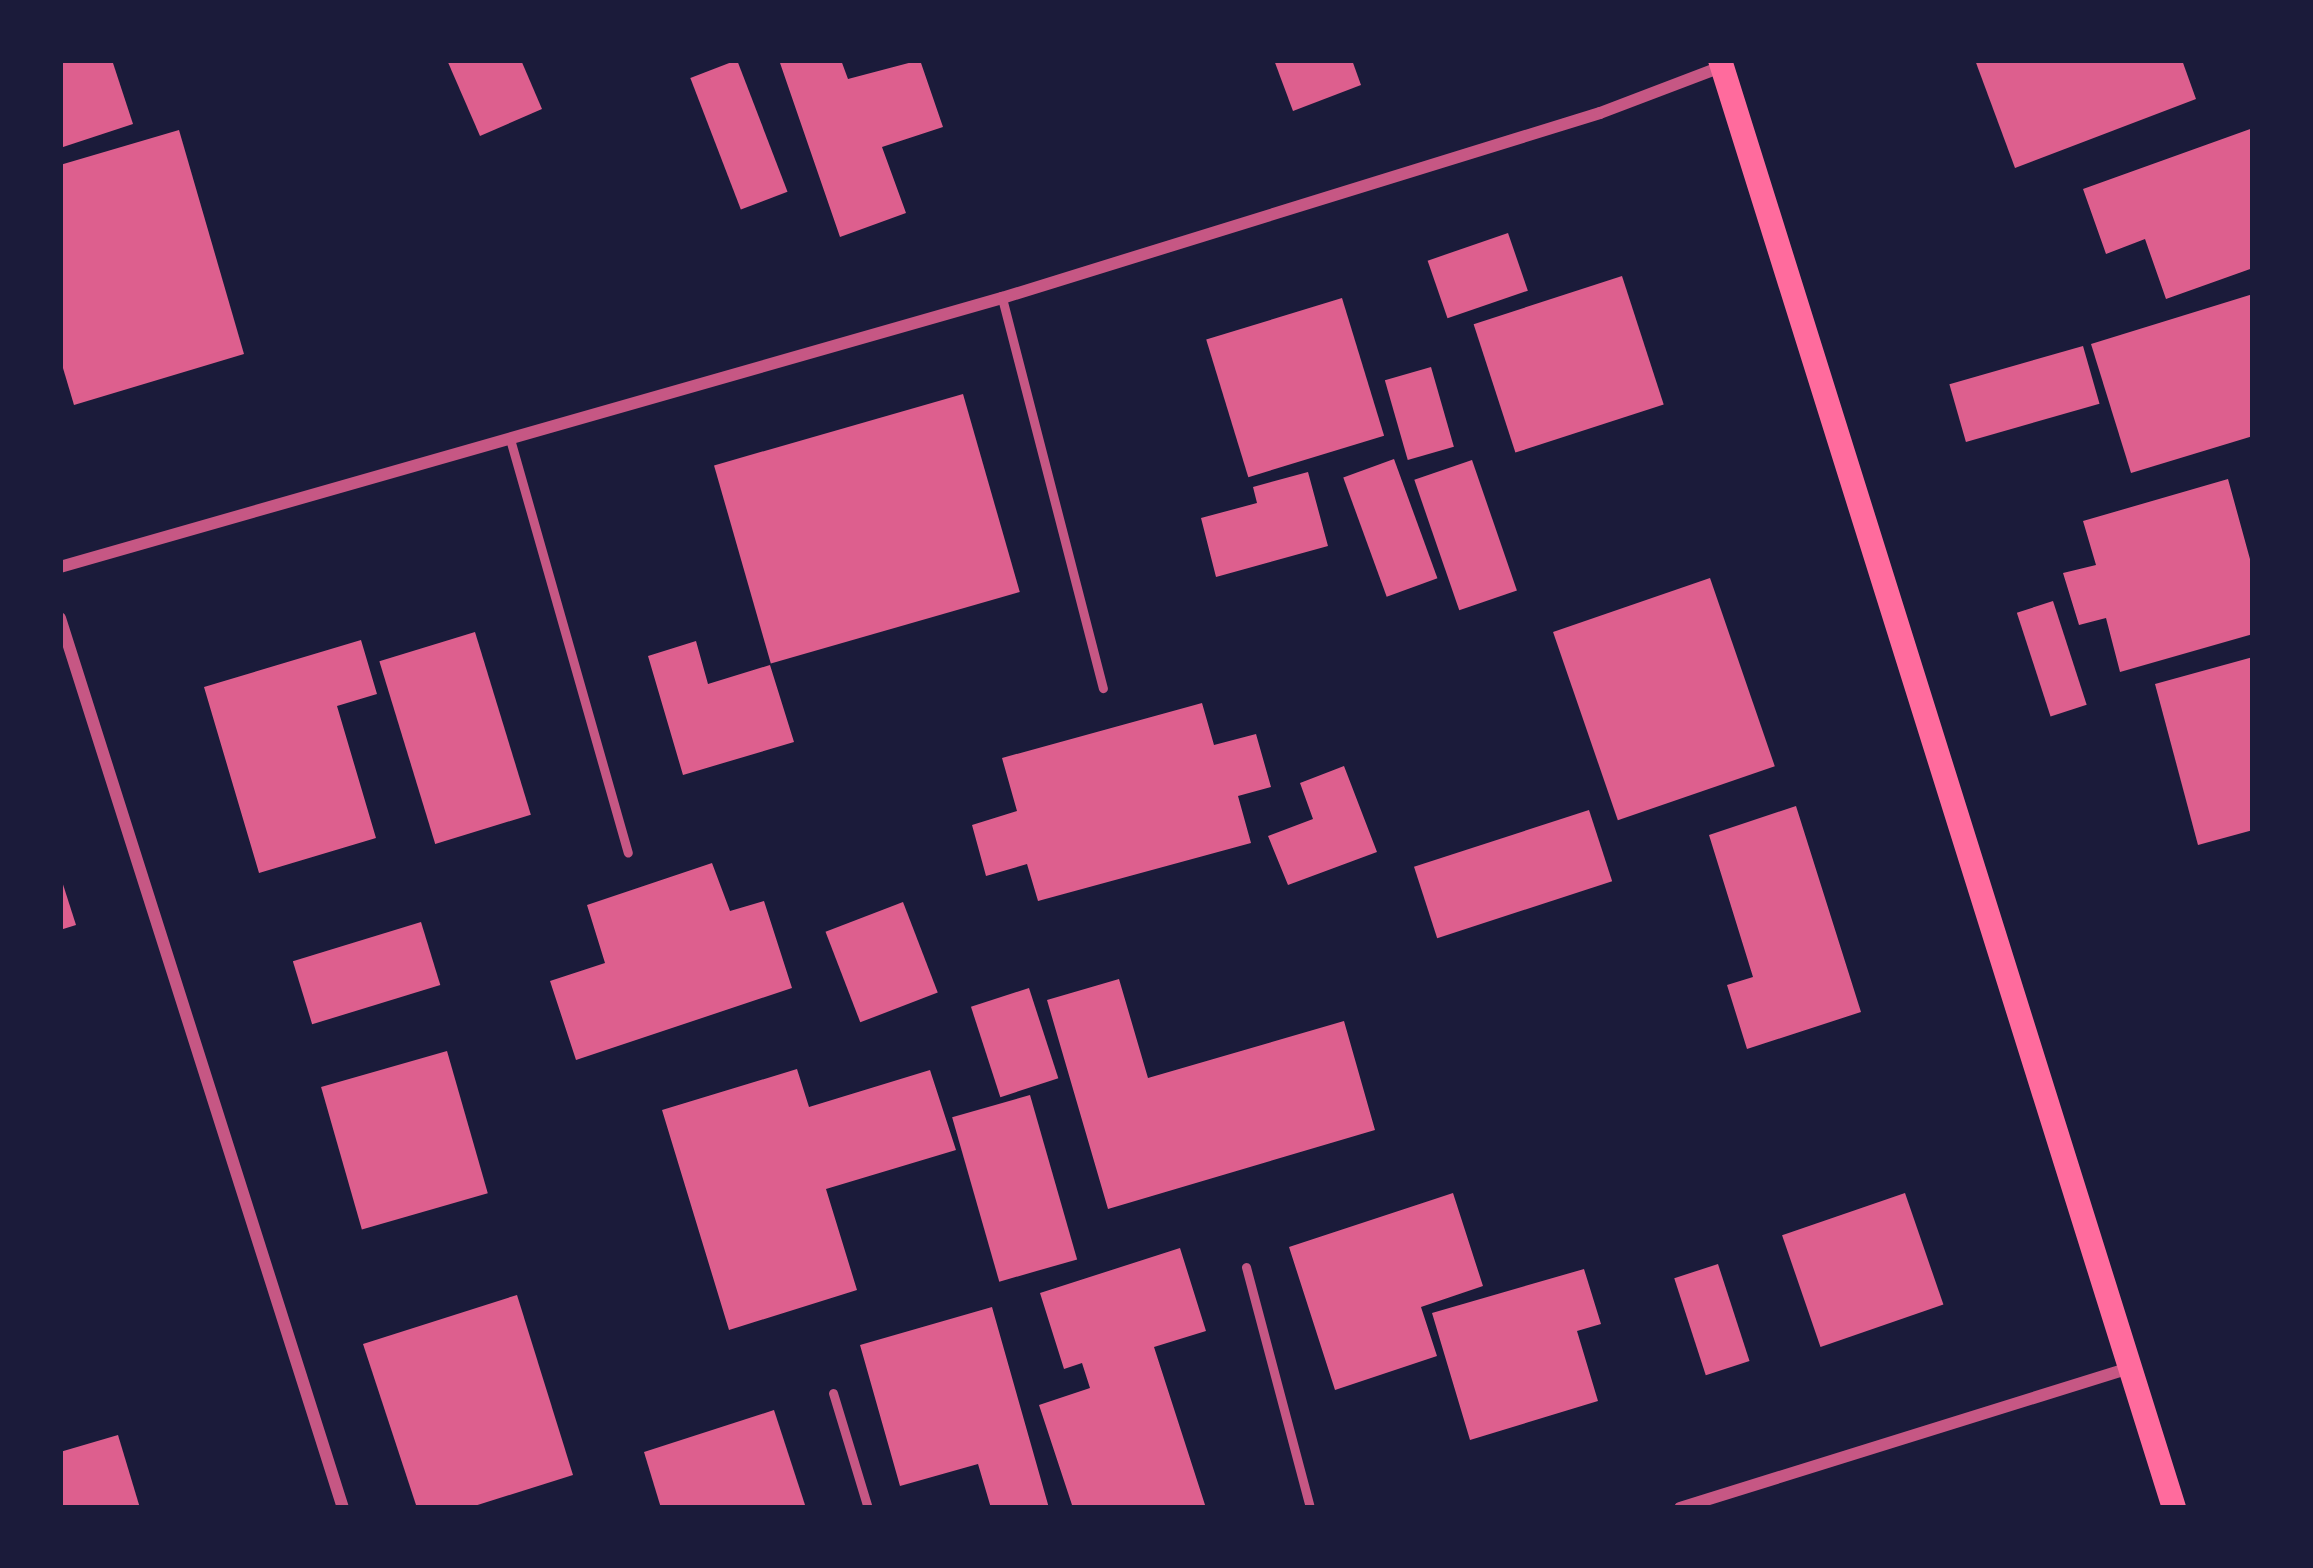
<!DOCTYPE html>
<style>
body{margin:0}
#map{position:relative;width:2313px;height:1568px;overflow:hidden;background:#1b1b3a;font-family:"Sofia Sans Condensed",sans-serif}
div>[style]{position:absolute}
.building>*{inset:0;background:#dd5f8e;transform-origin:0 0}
.service>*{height:9px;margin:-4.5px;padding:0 4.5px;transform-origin:4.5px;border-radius:4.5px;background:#c65784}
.minor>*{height:12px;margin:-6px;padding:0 6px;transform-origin:6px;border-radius:6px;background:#c65784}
.secondary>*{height:24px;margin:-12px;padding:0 12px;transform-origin:12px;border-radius:12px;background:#ff6b9d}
span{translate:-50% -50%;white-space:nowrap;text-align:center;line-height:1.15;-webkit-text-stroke:10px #1b1b3a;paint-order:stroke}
.frame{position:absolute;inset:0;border:63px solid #1b1b3a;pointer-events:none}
</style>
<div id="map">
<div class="building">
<div style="clip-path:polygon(60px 60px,112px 60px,133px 124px,60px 148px)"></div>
<div style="clip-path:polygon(447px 60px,521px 60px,542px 109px,480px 136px)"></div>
<div style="left:737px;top:60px;width:141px;height:50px;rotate:69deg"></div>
<div style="clip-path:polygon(779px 60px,841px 60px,848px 79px,920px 60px,943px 127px,882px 147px,906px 213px,840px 237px)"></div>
<div style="clip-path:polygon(1274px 60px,1352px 60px,1361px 85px,1293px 111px)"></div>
<div style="clip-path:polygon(1975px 60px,2182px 60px,2196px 99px,2015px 168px)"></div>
<div style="clip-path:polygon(2253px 128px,2253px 268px,2166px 299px,2145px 239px,2106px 254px,2083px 189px)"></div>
<div style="clip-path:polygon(179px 130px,244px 354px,74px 405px,60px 358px,60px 165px)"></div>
<div style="left:1508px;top:233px;width:61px;height:85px;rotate:71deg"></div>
<div style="left:1622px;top:276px;width:135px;height:156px;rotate:72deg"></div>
<div style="clip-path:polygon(2253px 294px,2253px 436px,2131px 473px,2091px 344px)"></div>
<div style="left:1342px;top:298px;width:144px;height:142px;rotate:73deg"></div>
<div style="left:2083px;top:346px;width:60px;height:139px;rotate:74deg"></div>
<div style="left:1431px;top:367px;width:83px;height:48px;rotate:74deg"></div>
<div style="left:963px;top:394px;width:206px;height:259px;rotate:74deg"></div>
<div style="left:1394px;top:459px;width:127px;height:54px;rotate:70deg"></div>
<div style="left:1472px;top:460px;width:138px;height:61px;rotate:71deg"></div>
<div style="clip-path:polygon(1308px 472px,1328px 546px,1216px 577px,1201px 518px,1257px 503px,1253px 487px)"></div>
<div style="clip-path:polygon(2228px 479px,2253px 570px,2253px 634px,2120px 672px,2106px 618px,2079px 625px,2063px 573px,2096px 565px,2083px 521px)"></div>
<div style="left:1710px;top:578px;width:199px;height:166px;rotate:71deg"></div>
<div style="left:2053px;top:601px;width:109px;height:38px;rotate:72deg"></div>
<div style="left:475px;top:632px;width:191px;height:100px;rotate:73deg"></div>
<div style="clip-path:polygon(361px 640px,377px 694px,337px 706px,376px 838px,259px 873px,204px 687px)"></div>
<div style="clip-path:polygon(696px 641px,708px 684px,770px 665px,794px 742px,683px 775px,648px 656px)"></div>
<div style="clip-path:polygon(2253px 657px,2253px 830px,2198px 845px,2155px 684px)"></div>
<div style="clip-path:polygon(1202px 703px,1214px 745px,1256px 734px,1271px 787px,1238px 796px,1251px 843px,1038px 901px,1027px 864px,986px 876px,972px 825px,1017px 811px,1002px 758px)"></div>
<div style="clip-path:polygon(1344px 766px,1377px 852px,1288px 885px,1268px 836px,1313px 819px,1300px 783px)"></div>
<div style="clip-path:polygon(1796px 806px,1861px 1012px,1747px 1049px,1727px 985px,1753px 977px,1709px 835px)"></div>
<div style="left:1589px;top:810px;width:75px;height:184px;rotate:72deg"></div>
<div style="clip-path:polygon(712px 863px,730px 911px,764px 901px,792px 988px,576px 1060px,550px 981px,605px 963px,587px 905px)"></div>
<div style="clip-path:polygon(60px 875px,76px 925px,60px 930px)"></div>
<div style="left:903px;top:902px;width:97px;height:83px;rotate:69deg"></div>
<div style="left:421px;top:922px;width:66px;height:134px;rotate:73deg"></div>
<div style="clip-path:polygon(1119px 979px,1148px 1078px,1344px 1021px,1375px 1130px,1108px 1209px,1047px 1000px)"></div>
<div style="left:1029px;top:988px;width:95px;height:61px;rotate:72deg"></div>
<div style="left:447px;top:1051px;width:148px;height:131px;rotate:74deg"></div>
<div style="clip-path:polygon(797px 1069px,809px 1107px,930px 1070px,956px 1150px,826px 1189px,857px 1290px,729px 1330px,662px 1110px)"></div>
<div style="left:1030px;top:1095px;width:171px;height:81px;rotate:74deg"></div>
<div style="clip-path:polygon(1453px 1193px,1483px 1286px,1421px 1307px,1437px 1356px,1335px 1390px,1289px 1247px)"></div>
<div style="left:1905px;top:1193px;width:118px;height:130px;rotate:71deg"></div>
<div style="clip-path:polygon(1180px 1248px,1206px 1331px,1154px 1347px,1206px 1508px,1073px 1508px,1039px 1405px,1090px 1388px,1082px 1363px,1064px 1369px,1040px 1293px)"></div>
<div style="left:1718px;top:1264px;width:102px;height:46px;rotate:72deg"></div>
<div style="clip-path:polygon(1584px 1269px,1601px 1324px,1577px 1331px,1598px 1401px,1470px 1440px,1432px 1313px)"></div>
<div style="clip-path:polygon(517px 1295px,573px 1475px,468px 1508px,417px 1508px,363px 1344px)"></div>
<div style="clip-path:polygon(992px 1307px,1049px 1508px,991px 1508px,978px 1464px,900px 1486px,860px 1345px)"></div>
<div style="clip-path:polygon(774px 1410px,806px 1508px,661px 1508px,644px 1452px)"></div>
<div style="clip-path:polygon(118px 1435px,140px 1508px,60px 1508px,60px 1452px)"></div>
</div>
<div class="service">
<div style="left:1002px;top:298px;width:403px;rotate:75.5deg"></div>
<div style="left:510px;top:439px;width:430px;rotate:74.1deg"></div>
<div style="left:1246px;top:1267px;width:249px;rotate:75.1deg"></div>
<div style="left:833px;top:1393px;width:120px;rotate:73.1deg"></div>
</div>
<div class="minor">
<div style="left:60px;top:567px;width:980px;rotate:-15.94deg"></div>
<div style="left:1002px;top:298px;width:626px;rotate:-17.19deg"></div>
<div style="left:1600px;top:113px;width:129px;rotate:-20.8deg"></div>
<div style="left:60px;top:618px;width:934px;rotate:72.36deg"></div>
<div style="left:1680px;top:1508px;width:470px;rotate:-17.3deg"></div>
</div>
<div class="secondary">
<div style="left:1720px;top:60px;width:1518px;rotate:72.59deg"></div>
</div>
<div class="frame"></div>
</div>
